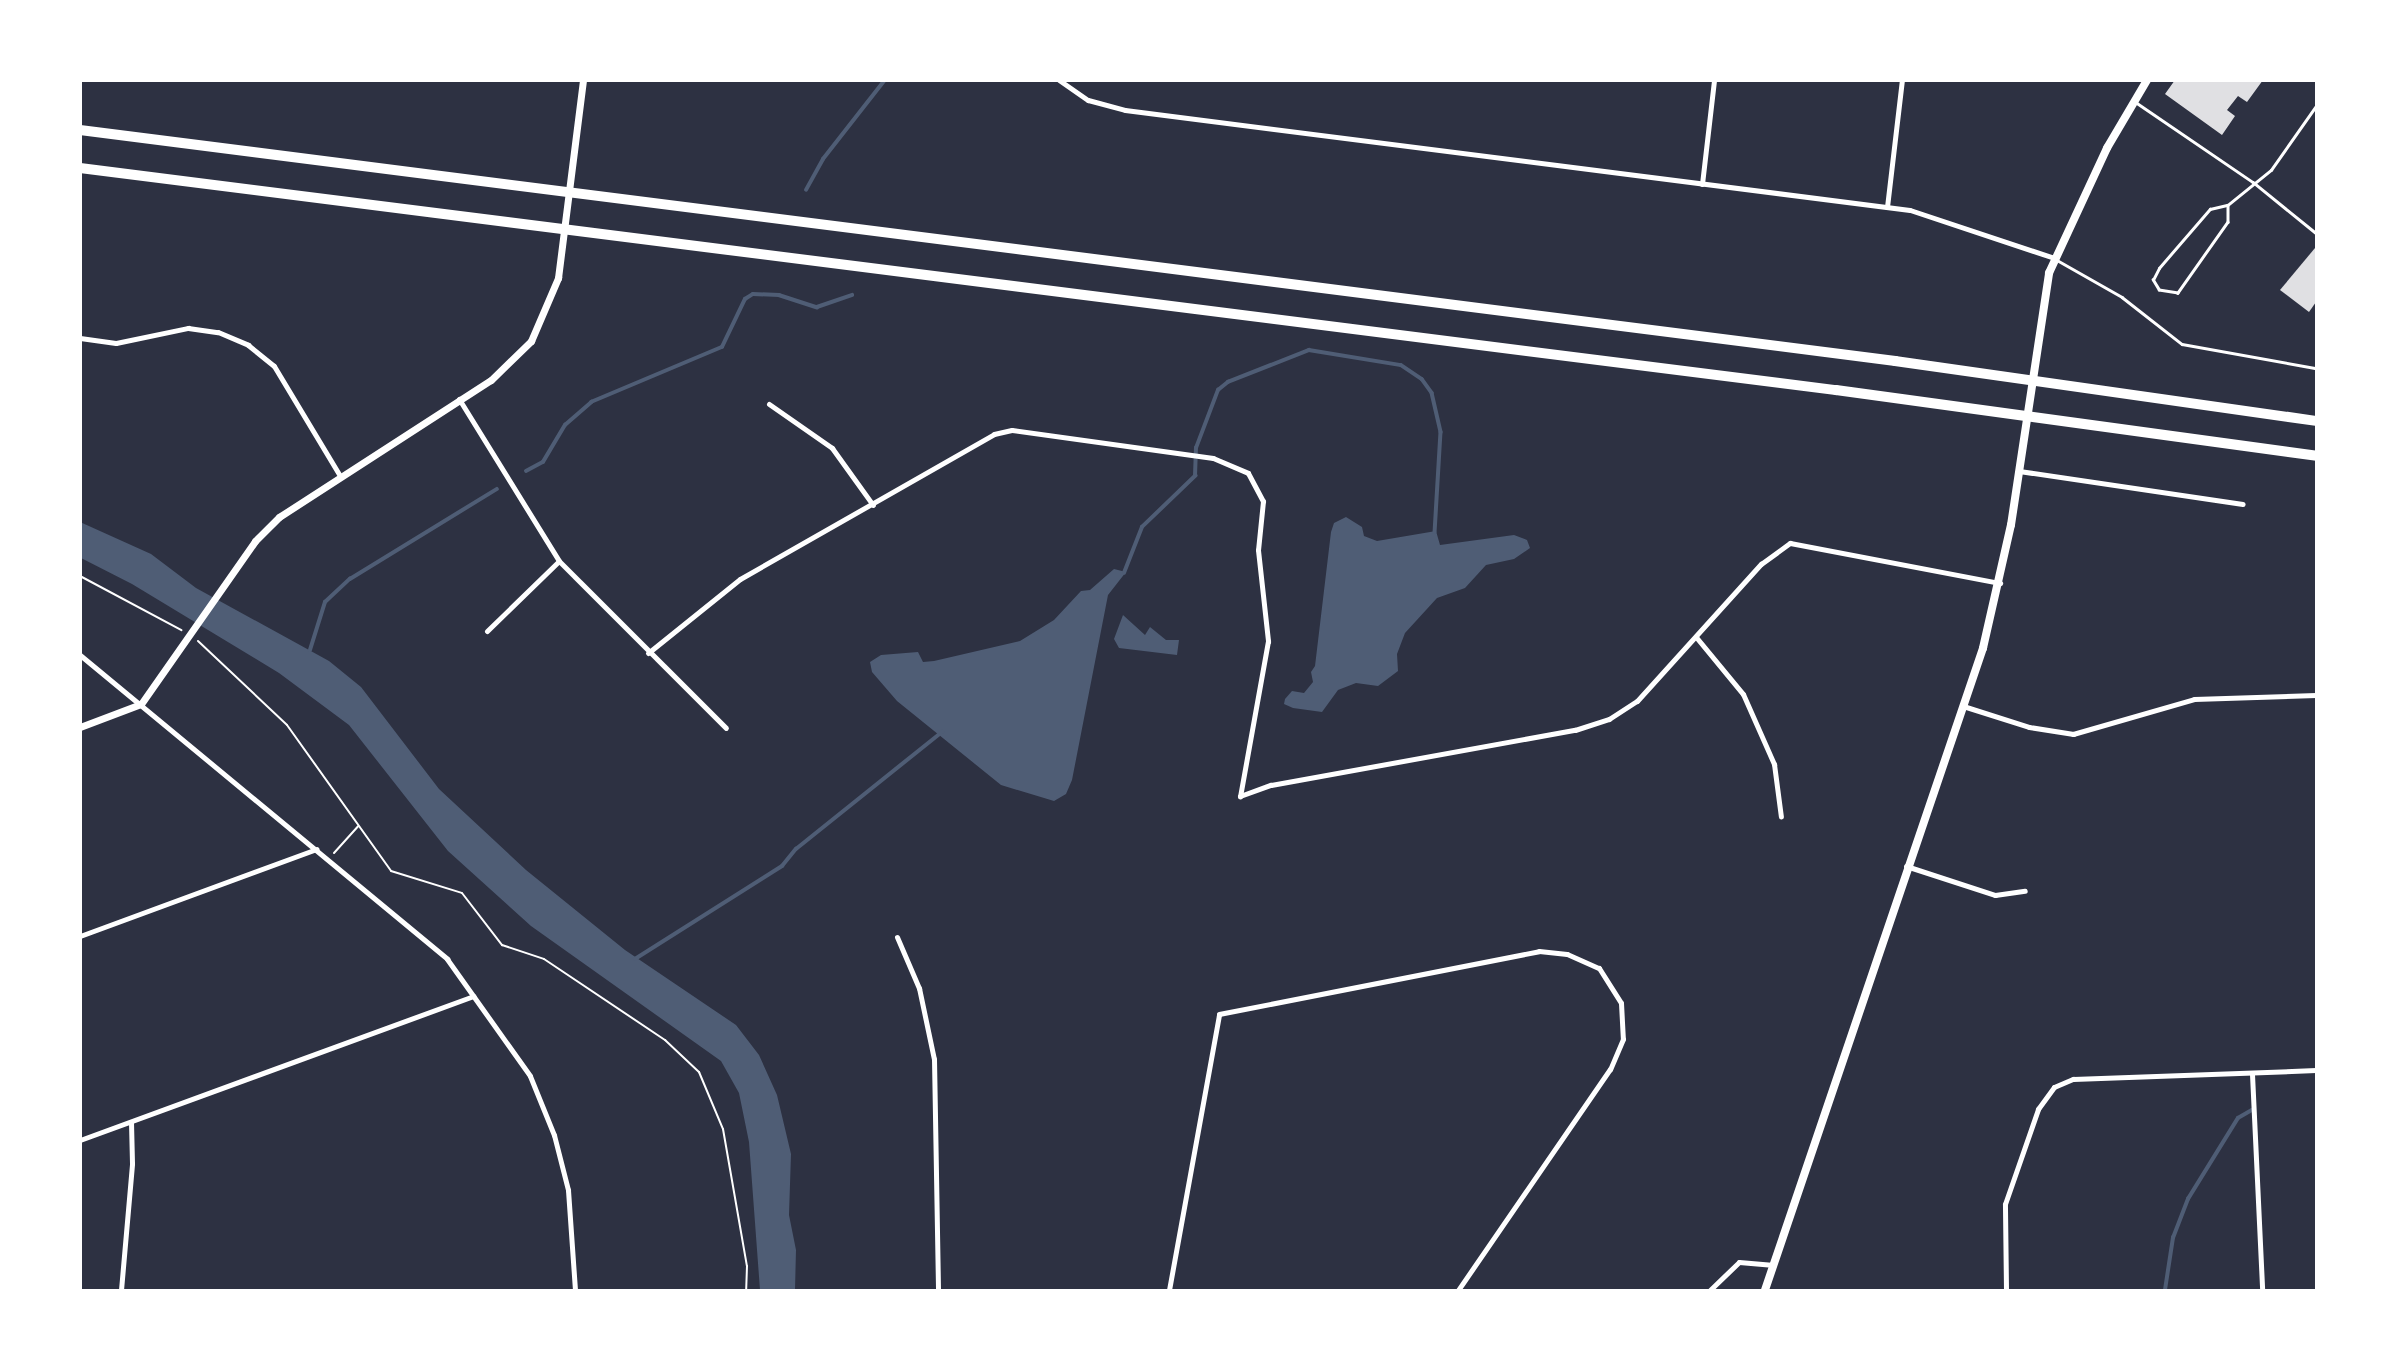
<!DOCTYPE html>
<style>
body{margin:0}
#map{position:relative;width:2397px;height:1371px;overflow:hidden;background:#2d3142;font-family:"Crimson Pro",serif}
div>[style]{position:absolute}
.water>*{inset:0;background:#4f5d75}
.stream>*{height:3.5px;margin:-1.75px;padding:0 1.75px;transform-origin:1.75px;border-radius:1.75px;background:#4f5d75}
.building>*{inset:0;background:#e0e0e3}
.path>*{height:2px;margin:-1px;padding:0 1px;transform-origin:1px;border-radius:1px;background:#fff}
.service>*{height:2.5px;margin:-1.25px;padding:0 1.25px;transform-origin:1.25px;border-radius:1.25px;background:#fff}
.minor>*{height:5px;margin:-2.5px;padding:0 2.5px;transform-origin:2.5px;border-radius:2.5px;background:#fff}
.tertiary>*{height:7px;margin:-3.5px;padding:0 3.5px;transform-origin:3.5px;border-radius:3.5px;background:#fff}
.secondary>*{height:8px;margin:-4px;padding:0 4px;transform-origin:4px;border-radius:4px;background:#fff}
.motorway>*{height:10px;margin:-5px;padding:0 5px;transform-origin:5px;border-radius:5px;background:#fff}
span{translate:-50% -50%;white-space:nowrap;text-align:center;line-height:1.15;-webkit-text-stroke:6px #fff;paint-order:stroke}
.frame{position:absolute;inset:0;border:82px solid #fff;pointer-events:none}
</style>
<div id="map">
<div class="water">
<div style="clip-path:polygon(1346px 517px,1362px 527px,1364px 536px,1377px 541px,1436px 531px,1440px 545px,1514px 535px,1527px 540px,1530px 548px,1514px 559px,1486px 565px,1465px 588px,1437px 598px,1405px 633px,1397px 654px,1398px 671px,1378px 686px,1356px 683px,1338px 690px,1322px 712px,1293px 708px,1284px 704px,1285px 699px,1292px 691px,1304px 693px,1313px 682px,1311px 672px,1315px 666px,1331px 532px,1334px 523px)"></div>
<div style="clip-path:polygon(80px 522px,151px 554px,196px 588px,329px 661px,361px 687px,439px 789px,526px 870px,625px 950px,736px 1025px,759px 1055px,777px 1095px,791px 1154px,789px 1215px,796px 1250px,795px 1290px,760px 1290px,749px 1142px,739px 1093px,721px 1061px,531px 926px,448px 851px,349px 725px,279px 673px,132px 584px,81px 558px)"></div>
<div style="clip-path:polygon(1114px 569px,1126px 572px,1108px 595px,1072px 780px,1066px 794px,1054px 801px,1001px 785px,897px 701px,872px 672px,870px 662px,881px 655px,918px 652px,923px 662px,934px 661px,1020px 641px,1054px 620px,1081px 591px,1090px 590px)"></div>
<div style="clip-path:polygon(1123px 615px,1145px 635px,1150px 627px,1166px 640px,1179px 640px,1177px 655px,1119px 648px,1114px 639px)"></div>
</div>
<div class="stream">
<div style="left:806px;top:190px;width:35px;rotate:-61deg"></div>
<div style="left:823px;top:159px;width:100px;rotate:-51.9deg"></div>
<div style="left:526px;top:471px;width:19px;rotate:-28deg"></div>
<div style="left:543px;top:462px;width:43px;rotate:-59.3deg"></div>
<div style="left:565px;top:425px;width:35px;rotate:-41deg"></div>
<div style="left:591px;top:402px;width:142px;rotate:-22.8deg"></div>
<div style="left:722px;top:347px;width:53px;rotate:-64.4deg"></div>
<div style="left:745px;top:299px;width:9px;rotate:-32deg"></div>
<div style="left:753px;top:294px;width:26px;rotate:2deg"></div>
<div style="left:779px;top:295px;width:40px;rotate:18deg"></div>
<div style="left:817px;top:307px;width:37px;rotate:-19deg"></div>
<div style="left:1124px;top:573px;width:49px;rotate:-68.6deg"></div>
<div style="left:1142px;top:527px;width:74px;rotate:-43.9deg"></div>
<div style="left:1195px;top:476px;width:28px;rotate:-88deg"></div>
<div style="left:1196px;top:448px;width:62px;rotate:-69.2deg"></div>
<div style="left:1218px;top:390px;width:13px;rotate:-39deg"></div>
<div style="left:1228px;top:382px;width:87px;rotate:-21.6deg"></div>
<div style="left:1309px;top:350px;width:93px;rotate:9.3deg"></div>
<div style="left:1401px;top:365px;width:25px;rotate:34deg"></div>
<div style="left:1422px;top:379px;width:17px;rotate:54deg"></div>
<div style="left:1432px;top:393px;width:40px;rotate:77deg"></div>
<div style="left:1441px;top:432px;width:100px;rotate:93.4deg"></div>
<div style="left:310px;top:650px;width:50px;rotate:-72.6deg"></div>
<div style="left:325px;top:602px;width:34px;rotate:-43deg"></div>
<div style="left:350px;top:579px;width:172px;rotate:-31.5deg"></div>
<div style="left:635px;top:959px;width:174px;rotate:-32.3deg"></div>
<div style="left:782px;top:866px;width:22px;rotate:-51deg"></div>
<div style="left:796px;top:849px;width:187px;rotate:-38.7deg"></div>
<div style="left:2165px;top:1290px;width:53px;rotate:-81.3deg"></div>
<div style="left:2173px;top:1238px;width:42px;rotate:-69deg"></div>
<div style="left:2188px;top:1199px;width:95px;rotate:-58.3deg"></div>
<div style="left:2238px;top:1118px;width:16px;rotate:-30deg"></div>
</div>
<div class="building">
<div style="clip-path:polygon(2175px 80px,2263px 80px,2247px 102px,2238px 96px,2227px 110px,2235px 116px,2222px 135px,2165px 94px)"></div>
<div style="clip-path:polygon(2315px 248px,2316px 302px,2309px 312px,2280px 290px)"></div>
</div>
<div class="path">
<div style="left:80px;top:576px;width:115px;rotate:28.1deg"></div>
<div style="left:198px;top:641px;width:122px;rotate:43.3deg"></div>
<div style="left:287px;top:725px;width:179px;rotate:54.5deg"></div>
<div style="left:391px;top:871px;width:74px;rotate:17.2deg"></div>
<div style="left:462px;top:893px;width:66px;rotate:52.4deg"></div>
<div style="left:502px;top:945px;width:44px;rotate:18.4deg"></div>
<div style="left:544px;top:959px;width:146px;rotate:33.8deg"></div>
<div style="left:665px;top:1040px;width:47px;rotate:43.3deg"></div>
<div style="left:699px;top:1072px;width:62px;rotate:67.2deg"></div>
<div style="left:723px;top:1129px;width:139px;rotate:80.1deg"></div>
<div style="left:747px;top:1266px;width:24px;rotate:92deg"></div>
<div style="left:334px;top:853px;width:36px;rotate:-48deg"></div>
</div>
<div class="service">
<div style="left:2137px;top:103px;width:140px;rotate:34.3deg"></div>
<div style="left:2253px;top:182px;width:81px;rotate:39deg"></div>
<div style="left:2229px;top:204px;width:54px;rotate:-39deg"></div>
<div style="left:2271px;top:170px;width:78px;rotate:-54.9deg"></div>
<div style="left:2228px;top:205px;width:17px;rotate:90deg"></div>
<div style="left:2228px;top:222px;width:87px;rotate:125.2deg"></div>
<div style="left:2178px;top:293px;width:19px;rotate:-171deg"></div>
<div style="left:2159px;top:290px;width:12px;rotate:-121deg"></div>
<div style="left:2153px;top:280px;width:13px;rotate:-63deg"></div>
<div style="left:2159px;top:268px;width:78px;rotate:-49.2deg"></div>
<div style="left:2210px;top:209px;width:18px;rotate:-13deg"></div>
<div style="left:2057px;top:260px;width:75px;rotate:29.6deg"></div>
<div style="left:2122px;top:297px;width:76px;rotate:38.1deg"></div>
<div style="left:2182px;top:344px;width:136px;rotate:10.2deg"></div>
</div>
<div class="minor">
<div style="left:1059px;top:80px;width:35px;rotate:35deg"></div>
<div style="left:1088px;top:100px;width:38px;rotate:15deg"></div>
<div style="left:1125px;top:110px;width:791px;rotate:7.26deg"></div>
<div style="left:1910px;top:210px;width:152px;rotate:18.4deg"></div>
<div style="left:1702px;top:184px;width:105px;rotate:-83.4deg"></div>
<div style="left:1887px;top:207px;width:128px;rotate:-83.3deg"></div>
<div style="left:80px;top:338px;width:36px;rotate:8deg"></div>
<div style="left:116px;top:343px;width:74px;rotate:-11.8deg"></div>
<div style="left:188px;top:328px;width:30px;rotate:8deg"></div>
<div style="left:218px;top:332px;width:33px;rotate:23deg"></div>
<div style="left:248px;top:345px;width:33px;rotate:39deg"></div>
<div style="left:274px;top:366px;width:126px;rotate:59deg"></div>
<div style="left:459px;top:399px;width:190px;rotate:58.3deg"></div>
<div style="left:559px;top:561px;width:236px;rotate:45deg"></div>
<div style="left:769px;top:404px;width:77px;rotate:34.9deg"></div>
<div style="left:832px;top:448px;width:70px;rotate:54.3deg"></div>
<div style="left:2019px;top:471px;width:226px;rotate:8.4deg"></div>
<div style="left:487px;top:631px;width:100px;rotate:-44.2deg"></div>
<div style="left:1696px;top:637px;width:74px;rotate:50.5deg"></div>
<div style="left:1743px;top:694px;width:77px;rotate:66.1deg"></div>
<div style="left:1774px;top:764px;width:53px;rotate:82.5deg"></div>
<div style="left:648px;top:653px;width:118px;rotate:-38.8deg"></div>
<div style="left:740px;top:579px;width:292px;rotate:-29.7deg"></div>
<div style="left:994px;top:434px;width:18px;rotate:-13deg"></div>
<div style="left:1012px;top:430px;width:203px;rotate:7.9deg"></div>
<div style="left:1213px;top:458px;width:38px;rotate:23deg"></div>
<div style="left:1248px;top:473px;width:32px;rotate:62deg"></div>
<div style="left:1263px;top:501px;width:49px;rotate:95.8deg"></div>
<div style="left:1258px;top:550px;width:92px;rotate:83.7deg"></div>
<div style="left:1268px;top:641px;width:158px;rotate:100.2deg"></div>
<div style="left:80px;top:655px;width:477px;rotate:39.6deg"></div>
<div style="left:447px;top:959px;width:143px;rotate:54.6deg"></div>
<div style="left:530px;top:1076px;width:64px;rotate:67.9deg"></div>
<div style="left:554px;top:1135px;width:57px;rotate:75.7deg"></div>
<div style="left:568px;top:1190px;width:100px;rotate:86deg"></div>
<div style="left:1963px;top:706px;width:69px;rotate:17.7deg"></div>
<div style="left:2029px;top:727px;width:45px;rotate:9deg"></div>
<div style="left:2073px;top:734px;width:126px;rotate:-16.1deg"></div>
<div style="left:2194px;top:699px;width:122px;rotate:-1.9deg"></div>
<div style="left:1240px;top:796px;width:33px;rotate:-20deg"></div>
<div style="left:1271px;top:785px;width:309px;rotate:-10.3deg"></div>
<div style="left:1575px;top:730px;width:36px;rotate:-18deg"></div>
<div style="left:1609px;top:719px;width:33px;rotate:-33deg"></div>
<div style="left:1637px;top:701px;width:185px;rotate:-47.9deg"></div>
<div style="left:1761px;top:564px;width:36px;rotate:-36deg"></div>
<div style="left:1790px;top:543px;width:214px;rotate:10.8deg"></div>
<div style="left:1906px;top:866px;width:94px;rotate:18deg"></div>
<div style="left:1995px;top:895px;width:30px;rotate:-8deg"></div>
<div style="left:80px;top:936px;width:252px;rotate:-20.2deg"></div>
<div style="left:897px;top:937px;width:56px;rotate:66.7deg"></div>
<div style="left:919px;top:988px;width:73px;rotate:78.1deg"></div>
<div style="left:934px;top:1059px;width:231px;rotate:89deg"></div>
<div style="left:2252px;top:1074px;width:216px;rotate:87.3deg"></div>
<div style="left:80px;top:1140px;width:419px;rotate:-20.1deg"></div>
<div style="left:121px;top:1290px;width:127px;rotate:-85deg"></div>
<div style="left:132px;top:1163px;width:41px;rotate:-91.4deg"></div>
<div style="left:1169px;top:1290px;width:280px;rotate:-79.7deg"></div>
<div style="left:1219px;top:1014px;width:326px;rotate:-11.1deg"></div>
<div style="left:1539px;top:951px;width:28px;rotate:6deg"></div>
<div style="left:1567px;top:954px;width:35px;rotate:24deg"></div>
<div style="left:1599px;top:968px;width:41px;rotate:57.8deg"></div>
<div style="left:1621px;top:1003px;width:36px;rotate:87deg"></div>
<div style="left:1623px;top:1039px;width:33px;rotate:113deg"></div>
<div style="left:1610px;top:1069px;width:268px;rotate:124.5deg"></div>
<div style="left:1710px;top:1290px;width:40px;rotate:-44deg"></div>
<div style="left:1739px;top:1262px;width:35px;rotate:5deg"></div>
<div style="left:2006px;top:1290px;width:86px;rotate:-90.7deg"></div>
<div style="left:2005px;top:1204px;width:101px;rotate:-70.8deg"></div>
<div style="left:2038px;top:1109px;width:27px;rotate:-54deg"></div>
<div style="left:2054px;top:1087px;width:21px;rotate:-23deg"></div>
<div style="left:2073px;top:1079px;width:243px;rotate:-2.1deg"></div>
</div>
<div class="tertiary">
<div style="left:80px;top:727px;width:65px;rotate:-20.7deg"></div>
<div style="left:141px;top:704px;width:199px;rotate:-55deg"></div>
<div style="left:255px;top:541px;width:34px;rotate:-45deg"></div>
<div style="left:279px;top:517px;width:252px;rotate:-32.9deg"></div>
<div style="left:491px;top:380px;width:56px;rotate:-44.3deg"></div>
<div style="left:531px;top:341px;width:69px;rotate:-66.8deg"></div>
<div style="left:558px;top:278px;width:200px;rotate:-82.8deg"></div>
</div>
<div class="secondary">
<div style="left:1765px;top:1290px;width:678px;rotate:-71.24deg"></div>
<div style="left:1983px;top:648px;width:126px;rotate:-77.2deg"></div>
<div style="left:2011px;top:525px;width:255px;rotate:-81.4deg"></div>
<div style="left:2049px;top:273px;width:138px;rotate:-65.1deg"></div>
<div style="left:2107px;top:148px;width:79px;rotate:-59.5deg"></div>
</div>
<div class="motorway">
<div style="left:80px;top:130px;width:1830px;rotate:7.25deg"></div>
<div style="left:1895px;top:361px;width:425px;rotate:8.1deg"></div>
<div style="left:80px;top:168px;width:1770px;rotate:7.21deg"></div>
<div style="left:1836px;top:390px;width:485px;rotate:7.8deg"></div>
</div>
<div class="frame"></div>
</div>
